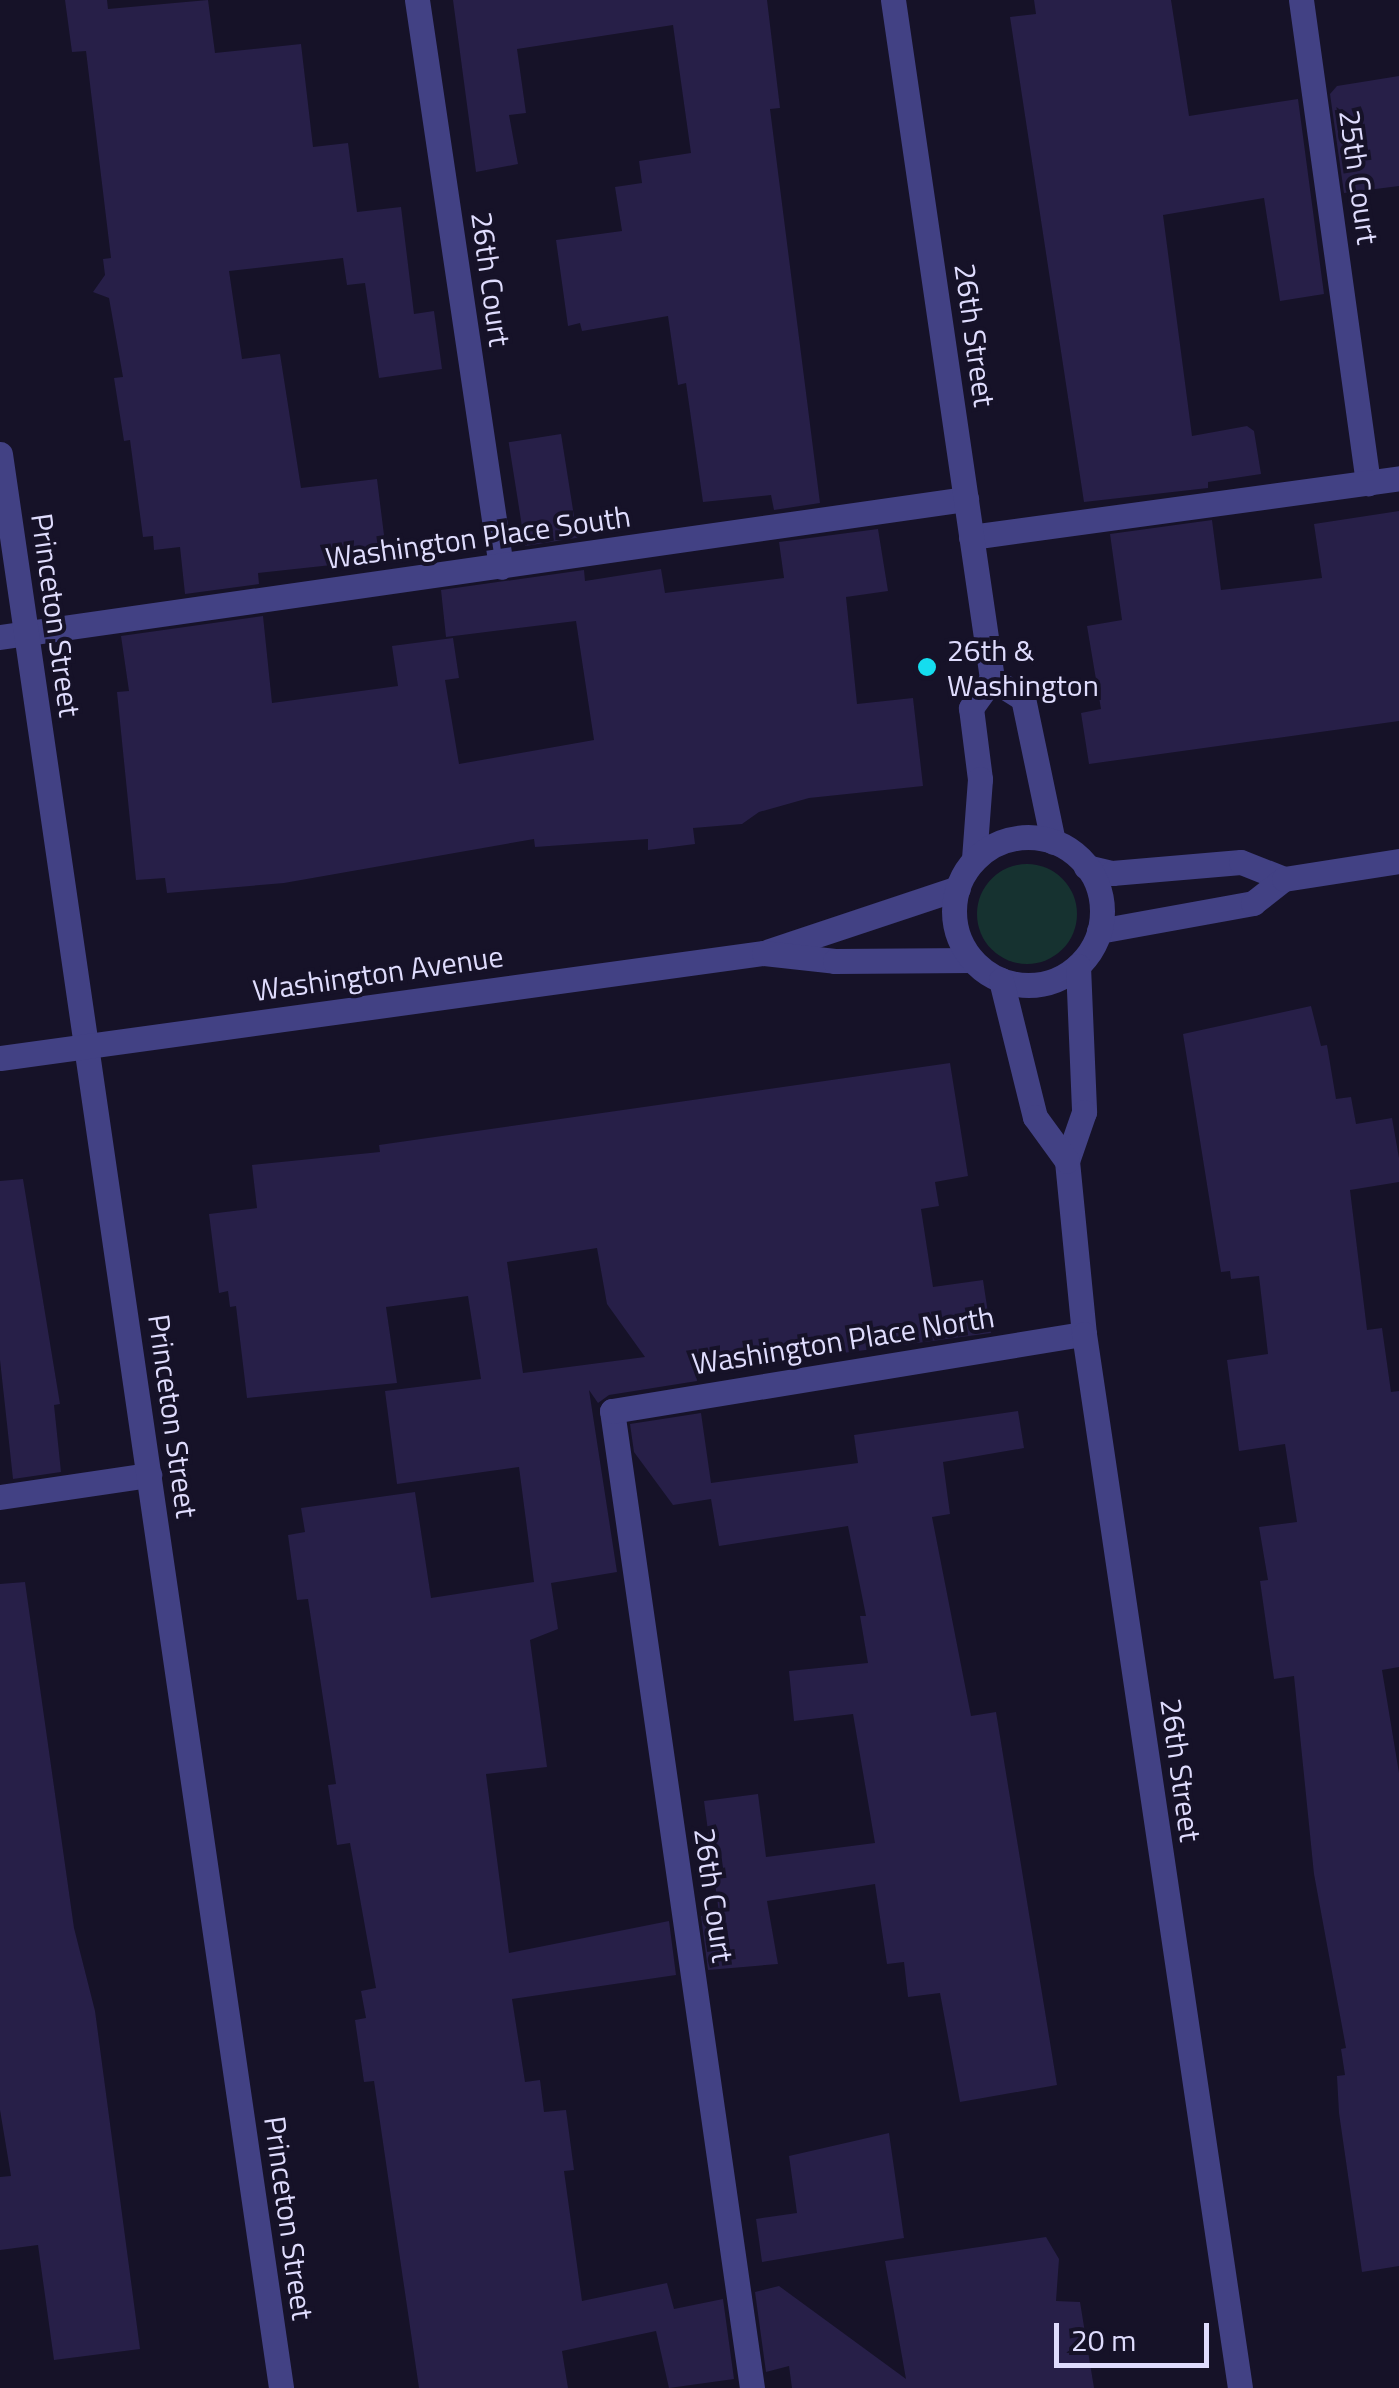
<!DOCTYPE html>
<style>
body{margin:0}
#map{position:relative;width:1399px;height:2388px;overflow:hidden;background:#161228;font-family:"Titillium Web",sans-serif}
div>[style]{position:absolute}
.green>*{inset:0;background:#163230}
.round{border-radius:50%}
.building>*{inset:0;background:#271f48;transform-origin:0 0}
.service>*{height:25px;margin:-12.5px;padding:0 12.5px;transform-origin:12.5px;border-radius:12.5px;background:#424184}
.minor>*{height:25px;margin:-12.5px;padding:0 12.5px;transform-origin:12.5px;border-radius:12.5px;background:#424184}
.tertiary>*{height:25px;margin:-12.5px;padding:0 12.5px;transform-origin:12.5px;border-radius:12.5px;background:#424184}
.tertiary>.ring{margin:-12.5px;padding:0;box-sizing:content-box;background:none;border:25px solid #424184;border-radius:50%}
.dots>*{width:28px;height:28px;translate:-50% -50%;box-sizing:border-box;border:5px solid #161228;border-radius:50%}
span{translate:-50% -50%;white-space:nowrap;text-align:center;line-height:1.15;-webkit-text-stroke:8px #161228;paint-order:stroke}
.street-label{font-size:30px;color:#dfdcfd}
.poi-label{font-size:30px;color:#dfdcfd}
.left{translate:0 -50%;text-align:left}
.scale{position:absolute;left:1054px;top:2323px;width:155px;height:45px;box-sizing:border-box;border:5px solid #dfdcfd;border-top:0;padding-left:12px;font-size:30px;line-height:35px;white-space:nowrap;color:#dfdcfd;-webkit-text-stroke:8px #161228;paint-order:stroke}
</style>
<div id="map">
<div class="green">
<div class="round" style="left:977px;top:864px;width:100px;height:100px"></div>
</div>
<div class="building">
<div style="clip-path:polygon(65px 0,107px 0,108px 9px,208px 0,215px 53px,301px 44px,313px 147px,348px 143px,357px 212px,401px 207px,414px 314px,434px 311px,442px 369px,379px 378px,365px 283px,347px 285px,343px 258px,229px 271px,242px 359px,280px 354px,301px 488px,377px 479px,387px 559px,258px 573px,259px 584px,185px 594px,180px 547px,154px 550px,153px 536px,143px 537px,130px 440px,124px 441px,114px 378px,123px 377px,109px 298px,93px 292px,105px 275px,103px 259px,111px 258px,86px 51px,72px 52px)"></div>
<div style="clip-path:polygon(453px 0,767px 0,780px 108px,770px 109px,820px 503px,774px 510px,771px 495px,703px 502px,686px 383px,678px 385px,668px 316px,582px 331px,580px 323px,568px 326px,556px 240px,622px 231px,615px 187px,642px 183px,639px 161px,691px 153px,673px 25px,517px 49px,526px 113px,509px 115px,518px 164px,476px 172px)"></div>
<div style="clip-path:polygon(1034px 0,1171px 0,1189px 116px,1298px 99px,1324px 294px,1280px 301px,1264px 198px,1163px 215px,1192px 436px,1247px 426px,1254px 431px,1261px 474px,1208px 482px,1208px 488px,1084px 502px,1010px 17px,1036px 14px)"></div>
<div style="clip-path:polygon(1399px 76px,1399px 186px,1344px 193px,1330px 94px,1337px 86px)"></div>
<div style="left:561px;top:434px;width:105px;height:53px;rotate:81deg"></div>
<div style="clip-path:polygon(1399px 511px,1399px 721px,1089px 764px,1081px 713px,1101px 709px,1087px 626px,1122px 620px,1110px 534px,1212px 520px,1221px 590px,1322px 578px,1314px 524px)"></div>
<div style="clip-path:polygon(878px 529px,888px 591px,846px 597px,857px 704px,913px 698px,923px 786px,809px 798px,759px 812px,742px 824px,693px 828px,695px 844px,648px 850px,648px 839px,535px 847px,534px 839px,284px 883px,167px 893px,165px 878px,136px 880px,117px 692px,129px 691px,121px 636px,263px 616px,272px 703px,398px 686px,392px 646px,453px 638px,459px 678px,445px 680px,459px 764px,594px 740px,576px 621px,446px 637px,441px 590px,584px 570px,585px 581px,661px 569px,665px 593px,784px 578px,779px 542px)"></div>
<div style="clip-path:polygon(1311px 1006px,1321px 1046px,1327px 1045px,1336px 1099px,1351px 1097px,1356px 1124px,1392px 1118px,1399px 1158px,1399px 1182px,1350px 1190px,1367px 1330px,1382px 1328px,1391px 1392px,1399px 1391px,1399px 1667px,1382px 1670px,1399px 1773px,1399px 2266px,1362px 2272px,1339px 2113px,1337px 2076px,1345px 2075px,1341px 2049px,1346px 2048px,1314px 1874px,1294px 1676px,1274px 1679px,1260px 1581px,1268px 1580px,1259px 1527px,1297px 1522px,1285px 1444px,1239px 1451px,1227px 1360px,1268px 1354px,1259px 1276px,1231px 1279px,1230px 1271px,1221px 1272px,1183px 1034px)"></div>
<div style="clip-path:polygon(evenodd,950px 1063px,968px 1176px,935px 1182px,939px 1206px,921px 1209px,933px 1287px,983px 1280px,991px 1333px,696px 1373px,697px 1381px,609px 1395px,598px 1403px,589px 1390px,617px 1572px,551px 1583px,558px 1629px,530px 1640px,547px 1767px,486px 1774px,509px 1953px,669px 1921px,676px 1975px,512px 1999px,525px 2082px,540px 2080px,544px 2112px,566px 2110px,574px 2170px,564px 2171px,582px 2301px,667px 2283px,674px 2309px,723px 2299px,734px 2379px,669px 2388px,656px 2331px,562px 2351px,568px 2388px,419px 2388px,374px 2081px,364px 2082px,355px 2020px,366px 2018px,361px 1991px,376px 1988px,350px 1843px,337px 1845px,328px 1785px,336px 1784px,308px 1599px,297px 1600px,288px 1535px,305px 1532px,301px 1508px,415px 1492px,431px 1598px,534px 1582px,519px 1467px,397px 1484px,385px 1391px,481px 1379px,468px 1296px,386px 1307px,397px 1383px,247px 1398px,236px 1306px,230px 1307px,228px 1291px,219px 1293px,209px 1214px,257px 1208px,252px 1165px,380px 1152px,379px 1145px,950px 1063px,597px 1248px,607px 1304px,645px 1357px,523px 1373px,507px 1262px,597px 1248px)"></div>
<div style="clip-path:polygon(23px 1179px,60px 1404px,54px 1405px,61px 1472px,13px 1479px,0 1360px,0 1181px)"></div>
<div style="clip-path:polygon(1018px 1411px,1024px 1448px,943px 1462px,950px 1514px,932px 1517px,971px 1716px,996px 1712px,1057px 2085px,960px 2102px,940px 1993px,908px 1997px,904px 1962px,887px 1964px,875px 1884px,767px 1901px,778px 1964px,708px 1970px,701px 1916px,719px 1913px,704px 1801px,758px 1794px,766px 1857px,875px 1843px,853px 1714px,794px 1721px,789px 1671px,868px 1663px,860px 1616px,866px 1616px,848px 1526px,719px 1546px,711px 1499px,673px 1505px,634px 1452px,630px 1424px,701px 1413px,711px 1483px,858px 1463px,854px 1435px)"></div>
<div style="clip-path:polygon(25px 1582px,74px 1928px,95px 2011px,140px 2349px,54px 2360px,38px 2245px,0 2250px,0 2177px,11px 2176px,0 2110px,0 1584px)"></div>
<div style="clip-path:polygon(889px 2133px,904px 2238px,762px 2262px,756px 2219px,797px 2213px,789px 2156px)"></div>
<div style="clip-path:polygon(1046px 2237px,1059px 2259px,1056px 2301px,1080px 2302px,1094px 2388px,792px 2388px,789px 2366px,766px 2372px,755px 2292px,779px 2286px,906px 2379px,885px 2261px)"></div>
</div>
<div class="service">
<div style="left:417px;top:0;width:573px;rotate:81.57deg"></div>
<div style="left:1301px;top:0;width:488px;rotate:82.1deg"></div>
<div style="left:971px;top:537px;width:432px;rotate:-7.8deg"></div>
<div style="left:0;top:637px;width:976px;rotate:-8.13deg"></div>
<div style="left:0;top:1497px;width:151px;rotate:-8.4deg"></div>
<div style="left:752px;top:2388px;width:987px;rotate:-98.15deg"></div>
<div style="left:612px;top:1411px;width:478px;rotate:-9.3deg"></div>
</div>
<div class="minor">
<div style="left:0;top:454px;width:1954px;rotate:81.73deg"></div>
<div style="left:1086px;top:867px;width:27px;rotate:13deg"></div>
<div style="left:1112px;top:873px;width:129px;rotate:-4.9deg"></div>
<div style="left:1241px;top:862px;width:46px;rotate:21.6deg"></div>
<div style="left:1099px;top:931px;width:157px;rotate:-10.3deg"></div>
<div style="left:1253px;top:903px;width:39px;rotate:-38deg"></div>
<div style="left:1284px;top:879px;width:116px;rotate:-8.9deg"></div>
<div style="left:769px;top:951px;width:199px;rotate:-18.4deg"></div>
<div style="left:0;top:1058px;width:771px;rotate:-7.83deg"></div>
<div style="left:764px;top:953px;width:71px;rotate:6.4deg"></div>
<div style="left:835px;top:961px;width:137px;rotate:-0.4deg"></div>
</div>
<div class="tertiary">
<div style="left:893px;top:0;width:686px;rotate:81.7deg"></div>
<div style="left:992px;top:679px;width:36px;rotate:126deg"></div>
<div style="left:971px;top:708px;width:72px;rotate:82.8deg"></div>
<div style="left:980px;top:779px;width:80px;rotate:94.3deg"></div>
<div style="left:992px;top:679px;width:36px;rotate:32deg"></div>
<div style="left:1023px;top:698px;width:147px;rotate:78.2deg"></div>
<div class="ring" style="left:954px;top:837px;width:123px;height:123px"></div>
<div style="left:1078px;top:966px;width:146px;rotate:87.6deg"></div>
<div style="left:1084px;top:1112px;width:52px;rotate:109.1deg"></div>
<div style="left:1067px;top:1161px;width:174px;rotate:84.4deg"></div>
<div style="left:1084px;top:1334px;width:1065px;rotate:81.58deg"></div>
<div style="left:1001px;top:980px;width:141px;rotate:76.1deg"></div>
<div style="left:1035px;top:1117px;width:54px;rotate:54deg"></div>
</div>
<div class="dots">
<div style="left:927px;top:667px;background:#15ddef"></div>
</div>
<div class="street-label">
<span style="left:1359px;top:177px;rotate:82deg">25th Court</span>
<span style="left:491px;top:279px;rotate:82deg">26th Court</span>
<span style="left:975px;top:335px;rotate:82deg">26th Street</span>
<span style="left:478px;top:537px;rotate:-8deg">Washington Place South</span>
<span style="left:56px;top:615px;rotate:82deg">Princeton Street</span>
<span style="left:378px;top:973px;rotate:-8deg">Washington Avenue</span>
<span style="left:843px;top:1340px;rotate:-9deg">Washington Place North</span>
<span style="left:173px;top:1416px;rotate:82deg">Princeton Street</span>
<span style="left:1181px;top:1770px;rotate:82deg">26th Street</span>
<span style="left:714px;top:1895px;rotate:82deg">26th Court</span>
<span style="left:289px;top:2218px;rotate:82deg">Princeton Street</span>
</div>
<div class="poi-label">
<span class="left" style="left:947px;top:667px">26th &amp;<br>Washington</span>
</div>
<div class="scale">20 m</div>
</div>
